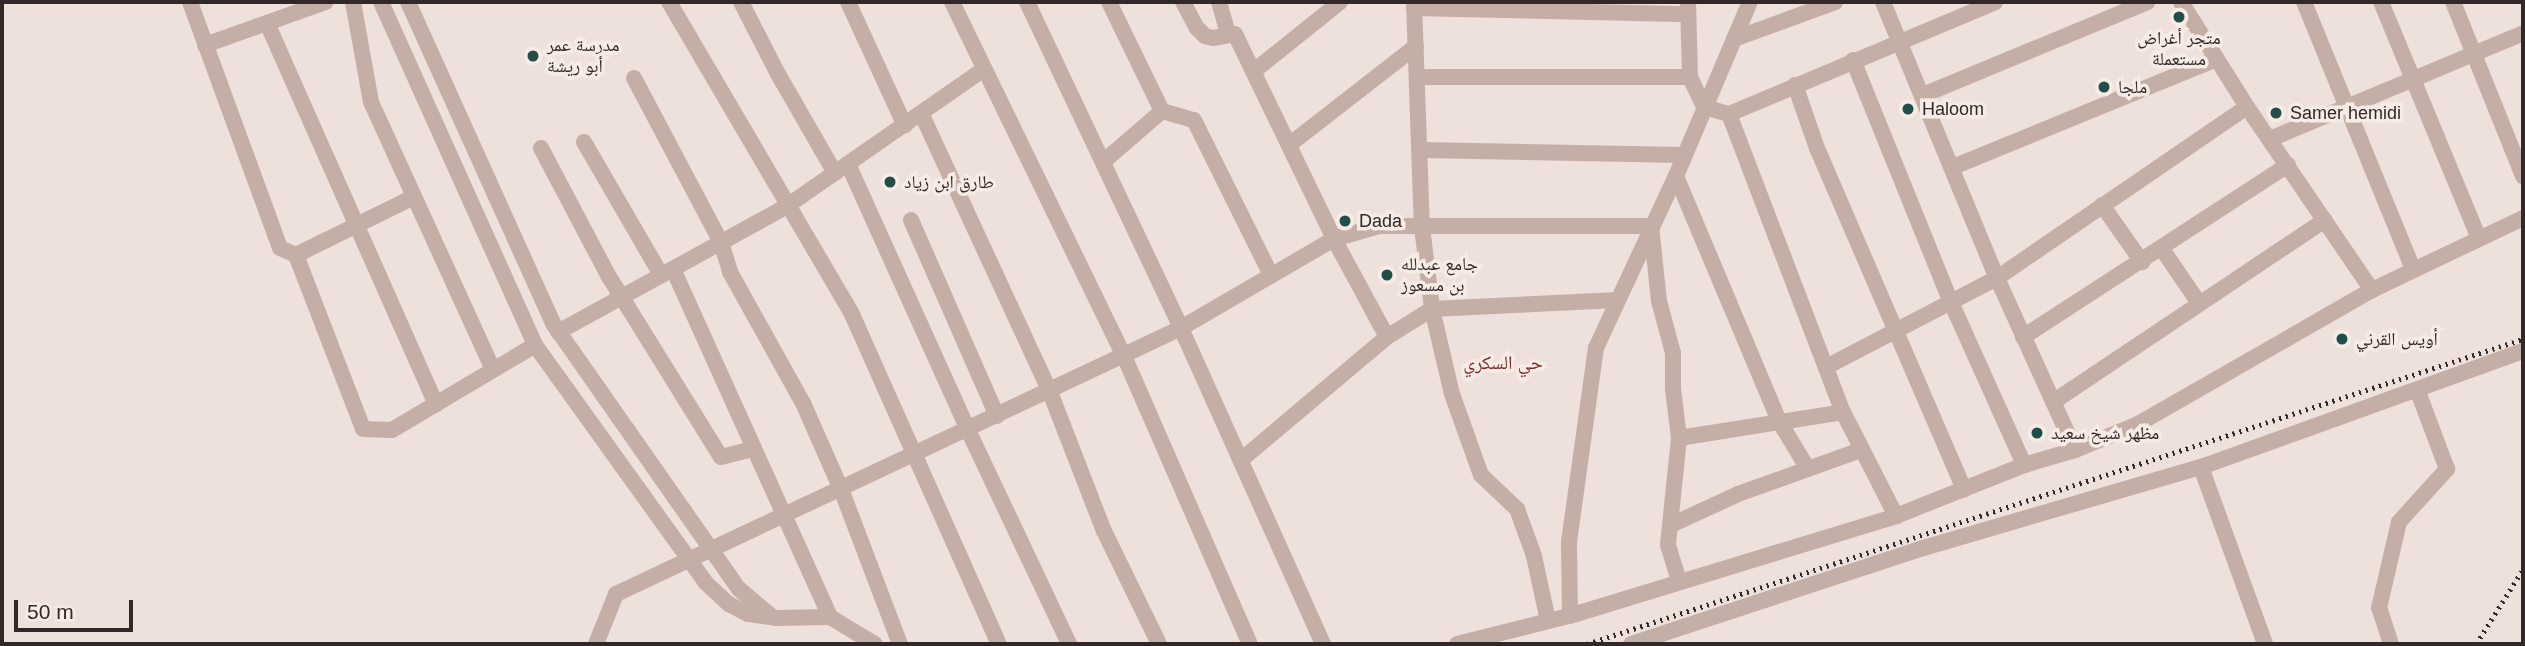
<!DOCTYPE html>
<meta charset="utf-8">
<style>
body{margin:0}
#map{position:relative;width:2525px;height:646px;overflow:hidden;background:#eee0da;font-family:Arial,"Noto Naskh Arabic",sans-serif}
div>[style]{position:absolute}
.minor>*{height:16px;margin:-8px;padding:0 8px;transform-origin:8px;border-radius:8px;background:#c4afa7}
.rail>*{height:4.5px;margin-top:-2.25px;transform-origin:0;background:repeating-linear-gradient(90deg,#322827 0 2px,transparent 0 7px)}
.dots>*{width:19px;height:19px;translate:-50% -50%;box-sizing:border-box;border:4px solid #f6ebe5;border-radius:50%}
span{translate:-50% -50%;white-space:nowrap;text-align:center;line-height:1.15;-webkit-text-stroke:7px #f6ebe5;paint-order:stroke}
.poi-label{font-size:18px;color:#322827}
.left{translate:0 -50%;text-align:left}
.neighbourhood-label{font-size:19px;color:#772c29}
.frame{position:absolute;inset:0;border:4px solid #322827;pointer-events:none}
.scale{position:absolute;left:14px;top:600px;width:119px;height:32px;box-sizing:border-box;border:4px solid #322827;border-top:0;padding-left:9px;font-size:21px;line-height:24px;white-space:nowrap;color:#322827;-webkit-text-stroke:5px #f6ebe5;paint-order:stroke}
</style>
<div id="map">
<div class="minor">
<div style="left:190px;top:2px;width:262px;rotate:69.9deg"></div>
<div style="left:280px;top:248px;width:17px;rotate:24deg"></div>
<div style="left:296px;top:255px;width:186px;rotate:68.9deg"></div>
<div style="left:363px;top:429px;width:29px;rotate:2deg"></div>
<div style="left:392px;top:430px;width:166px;rotate:-30.7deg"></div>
<div style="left:353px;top:2px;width:102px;rotate:79.8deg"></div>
<div style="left:371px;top:102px;width:294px;rotate:65.5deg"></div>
<div style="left:381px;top:2px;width:376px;rotate:65.8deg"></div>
<div style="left:535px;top:345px;width:292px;rotate:54.3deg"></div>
<div style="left:705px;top:582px;width:33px;rotate:43deg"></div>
<div style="left:729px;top:604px;width:21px;rotate:28deg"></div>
<div style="left:748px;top:614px;width:28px;rotate:8deg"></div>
<div style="left:776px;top:618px;width:54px;rotate:-1.1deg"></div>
<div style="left:830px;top:617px;width:52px;rotate:31deg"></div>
<div style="left:408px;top:2px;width:354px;rotate:65.7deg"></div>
<div style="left:554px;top:325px;width:322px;rotate:55deg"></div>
<div style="left:739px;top:589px;width:40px;rotate:40deg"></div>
<div style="left:669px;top:2px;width:359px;rotate:59.6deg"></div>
<div style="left:851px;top:312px;width:363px;rotate:66deg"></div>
<div style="left:741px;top:2px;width:81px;rotate:62.8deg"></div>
<div style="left:778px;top:74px;width:114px;rotate:60.1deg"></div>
<div style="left:848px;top:2px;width:136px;rotate:65.3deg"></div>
<div style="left:952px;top:2px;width:394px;rotate:64.1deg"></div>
<div style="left:1124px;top:356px;width:314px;rotate:66.4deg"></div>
<div style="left:1027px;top:2px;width:361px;rotate:64.7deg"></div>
<div style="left:1181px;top:328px;width:346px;rotate:65.8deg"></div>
<div style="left:1109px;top:2px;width:121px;rotate:64.1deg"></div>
<div style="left:1162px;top:111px;width:33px;rotate:16deg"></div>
<div style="left:1194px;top:120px;width:173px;rotate:63.6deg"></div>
<div style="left:1183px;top:2px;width:30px;rotate:62deg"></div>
<div style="left:1197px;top:28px;width:11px;rotate:45deg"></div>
<div style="left:1205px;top:36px;width:8px;rotate:14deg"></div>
<div style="left:1213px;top:38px;width:22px;rotate:-10deg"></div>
<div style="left:1235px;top:34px;width:228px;rotate:64.2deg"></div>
<div style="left:1334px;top:239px;width:111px;rotate:61.6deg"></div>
<div style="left:1219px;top:2px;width:32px;rotate:74deg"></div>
<div style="left:1414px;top:2px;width:225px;rotate:88deg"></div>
<div style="left:1422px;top:227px;width:83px;rotate:83deg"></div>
<div style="left:1432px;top:309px;width:87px;rotate:76.8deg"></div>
<div style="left:1452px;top:394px;width:86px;rotate:70.3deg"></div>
<div style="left:1481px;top:475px;width:50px;rotate:43.4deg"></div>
<div style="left:1517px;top:509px;width:50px;rotate:70.1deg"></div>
<div style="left:1534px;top:556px;width:66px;rotate:77.8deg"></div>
<div style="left:1688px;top:2px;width:75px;rotate:88.5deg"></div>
<div style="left:1690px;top:77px;width:33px;rotate:65deg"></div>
<div style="left:1704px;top:107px;width:26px;rotate:16deg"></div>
<div style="left:1729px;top:114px;width:289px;rotate:-22.8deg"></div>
<div style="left:1883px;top:2px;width:299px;rotate:67.6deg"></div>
<div style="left:1997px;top:278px;width:189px;rotate:65.6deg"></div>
<div style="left:2181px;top:2px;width:124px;rotate:57.8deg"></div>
<div style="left:2247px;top:107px;width:222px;rotate:55.7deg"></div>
<div style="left:2304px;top:2px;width:288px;rotate:67.8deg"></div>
<div style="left:2381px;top:2px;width:256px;rotate:67.5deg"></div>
<div style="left:2453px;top:2px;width:188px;rotate:68.1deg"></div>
<div style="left:1414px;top:8px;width:274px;rotate:1.3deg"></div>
<div style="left:267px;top:23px;width:417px;rotate:66.1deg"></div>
<div style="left:1734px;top:39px;width:108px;rotate:-20.1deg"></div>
<div style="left:205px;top:45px;width:128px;rotate:-19.6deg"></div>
<div style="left:1853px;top:60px;width:259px;rotate:68deg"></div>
<div style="left:1950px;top:300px;width:181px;rotate:65.8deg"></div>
<div style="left:1254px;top:71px;width:110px;rotate:-38.7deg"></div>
<div style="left:1418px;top:77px;width:272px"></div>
<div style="left:634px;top:78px;width:186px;rotate:62.1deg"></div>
<div style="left:721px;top:242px;width:31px;rotate:73deg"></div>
<div style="left:730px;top:272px;width:150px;rotate:60.9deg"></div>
<div style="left:803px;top:403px;width:94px;rotate:66.2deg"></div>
<div style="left:841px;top:489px;width:166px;rotate:69.2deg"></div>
<div style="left:1795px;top:85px;width:67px;rotate:70.8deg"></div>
<div style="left:1817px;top:148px;width:372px;rotate:66.7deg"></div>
<div style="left:1923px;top:95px;width:243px;rotate:-22.5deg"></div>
<div style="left:1729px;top:114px;width:319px;rotate:69.1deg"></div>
<div style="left:1843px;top:412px;width:117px;rotate:63deg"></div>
<div style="left:922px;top:115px;width:305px;rotate:65.2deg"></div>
<div style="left:1050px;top:392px;width:149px;rotate:68.8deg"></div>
<div style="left:1104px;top:531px;width:126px;rotate:64deg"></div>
<div style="left:2270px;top:139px;width:274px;rotate:-22.7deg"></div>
<div style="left:584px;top:142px;width:154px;rotate:59.9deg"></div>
<div style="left:1289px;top:145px;width:161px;rotate:-37.9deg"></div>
<div style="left:541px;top:148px;width:144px;rotate:62.2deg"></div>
<div style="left:608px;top:275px;width:214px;rotate:58.2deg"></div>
<div style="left:721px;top:457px;width:34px;rotate:-14deg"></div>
<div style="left:1422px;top:150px;width:261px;rotate:1.1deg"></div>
<div style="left:1103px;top:162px;width:78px;rotate:-40.8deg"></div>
<div style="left:848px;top:164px;width:292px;rotate:65.7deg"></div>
<div style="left:968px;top:430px;width:237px;rotate:64.7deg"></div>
<div style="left:1953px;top:167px;width:284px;rotate:-22.3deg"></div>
<div style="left:1676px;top:176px;width:266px;rotate:67.2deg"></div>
<div style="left:1779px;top:421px;width:56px;rotate:58.9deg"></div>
<div style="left:2102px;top:205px;width:70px;rotate:54.9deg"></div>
<div style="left:911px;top:220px;width:214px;rotate:66.3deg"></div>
<div style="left:2162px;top:249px;width:65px;rotate:55.6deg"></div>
<div style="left:296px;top:255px;width:129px;rotate:-26.2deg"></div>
<div style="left:673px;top:269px;width:382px;rotate:65.7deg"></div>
<div style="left:558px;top:332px;width:261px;rotate:-28.8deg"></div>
<div style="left:787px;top:206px;width:240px;rotate:-34.8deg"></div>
<div style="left:2023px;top:337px;width:316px;rotate:-33deg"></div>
<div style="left:1826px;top:367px;width:193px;rotate:-27.5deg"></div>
<div style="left:1997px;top:278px;width:303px;rotate:-34.4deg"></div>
<div style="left:2053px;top:402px;width:327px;rotate:-33.8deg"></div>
<div style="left:1679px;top:438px;width:166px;rotate:-9deg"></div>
<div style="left:1241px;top:460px;width:191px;rotate:-40.1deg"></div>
<div style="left:1387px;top:337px;width:53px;rotate:-31.9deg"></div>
<div style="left:1432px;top:309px;width:186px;rotate:-2.8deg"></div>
<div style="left:2201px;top:467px;width:188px;rotate:70.1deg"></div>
<div style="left:1671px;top:525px;width:74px;rotate:-24.8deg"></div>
<div style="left:1738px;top:494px;width:131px;rotate:-19.7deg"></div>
<div style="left:1570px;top:616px;width:74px;rotate:-90.8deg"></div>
<div style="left:1569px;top:542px;width:196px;rotate:-82.1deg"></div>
<div style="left:1596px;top:348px;width:190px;rotate:-65.1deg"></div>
<div style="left:1676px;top:176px;width:189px;rotate:-67deg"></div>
<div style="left:596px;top:644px;width:54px;rotate:-68.2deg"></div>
<div style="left:616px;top:594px;width:624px;rotate:-25.21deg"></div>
<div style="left:1181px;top:328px;width:177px;rotate:-30.2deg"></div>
<div style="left:1334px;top:239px;width:47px;rotate:-16.1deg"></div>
<div style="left:1379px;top:226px;width:272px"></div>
<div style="left:1651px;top:226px;width:75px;rotate:83.9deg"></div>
<div style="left:1659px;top:301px;width:54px;rotate:74.9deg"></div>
<div style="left:1673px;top:353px;width:36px;rotate:90deg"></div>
<div style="left:1673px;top:389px;width:49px;rotate:83deg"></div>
<div style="left:1679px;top:438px;width:108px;rotate:95.9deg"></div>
<div style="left:1668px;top:545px;width:37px;rotate:73deg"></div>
<div style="left:1457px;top:644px;width:123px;rotate:-14.1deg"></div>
<div style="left:1576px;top:614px;width:335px;rotate:-17deg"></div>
<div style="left:1896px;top:516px;width:138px;rotate:-21.7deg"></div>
<div style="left:2024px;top:465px;width:53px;rotate:-16.4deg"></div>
<div style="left:2075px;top:450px;width:68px;rotate:-22.4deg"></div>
<div style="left:2138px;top:424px;width:270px;rotate:-29.8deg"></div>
<div style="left:2372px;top:290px;width:167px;rotate:-25.5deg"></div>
<div style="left:1631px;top:644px;width:304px;rotate:-18.2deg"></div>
<div style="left:1920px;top:549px;width:293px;rotate:-16.3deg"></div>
<div style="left:2201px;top:467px;width:342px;rotate:-19.8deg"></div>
<div style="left:2391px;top:644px;width:38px;rotate:-108deg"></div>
<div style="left:2379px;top:608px;width:88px;rotate:-76.9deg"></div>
<div style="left:2399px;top:522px;width:72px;rotate:-47.8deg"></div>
<div style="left:2447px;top:469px;width:85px;rotate:-110.6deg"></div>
</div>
<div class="rail">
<div style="left:1587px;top:644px;width:984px;rotate:-18.05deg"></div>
<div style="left:2476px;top:644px;width:89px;rotate:-57.9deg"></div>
</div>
<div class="dots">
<div style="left:2179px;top:17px;background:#214e48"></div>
<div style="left:533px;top:56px;background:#214e48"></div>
<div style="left:2104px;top:87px;background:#214e48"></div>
<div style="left:1908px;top:109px;background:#214e48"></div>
<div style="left:2276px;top:113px;background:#214e48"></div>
<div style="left:890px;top:182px;background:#214e48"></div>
<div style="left:1345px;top:221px;background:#214e48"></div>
<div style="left:1387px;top:275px;background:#214e48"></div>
<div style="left:2342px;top:339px;background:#214e48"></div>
<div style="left:2037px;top:433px;background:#214e48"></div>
</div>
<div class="poi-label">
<span style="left:2179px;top:49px">متجر أغراض<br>مستعملة</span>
<span class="left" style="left:547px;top:56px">مدرسة عمر<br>أبو ريشة</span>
<span class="left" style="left:2118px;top:87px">ملجا</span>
<span class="left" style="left:1922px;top:109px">Haloom</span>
<span class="left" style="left:2290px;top:113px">Samer hemidi</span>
<span class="left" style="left:904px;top:182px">طارق ابن زياد</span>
<span class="left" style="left:1359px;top:221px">Dada</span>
<span class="left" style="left:1401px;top:275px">جامع عبدلله<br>بن مسعوز</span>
<span class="left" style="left:2356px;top:339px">أويس القرني</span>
<span class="left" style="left:2051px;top:433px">مظهر شيخ سعيد</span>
</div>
<div class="neighbourhood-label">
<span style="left:1503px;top:363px">حي السكري</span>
</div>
<div class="frame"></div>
<div class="scale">50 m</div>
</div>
